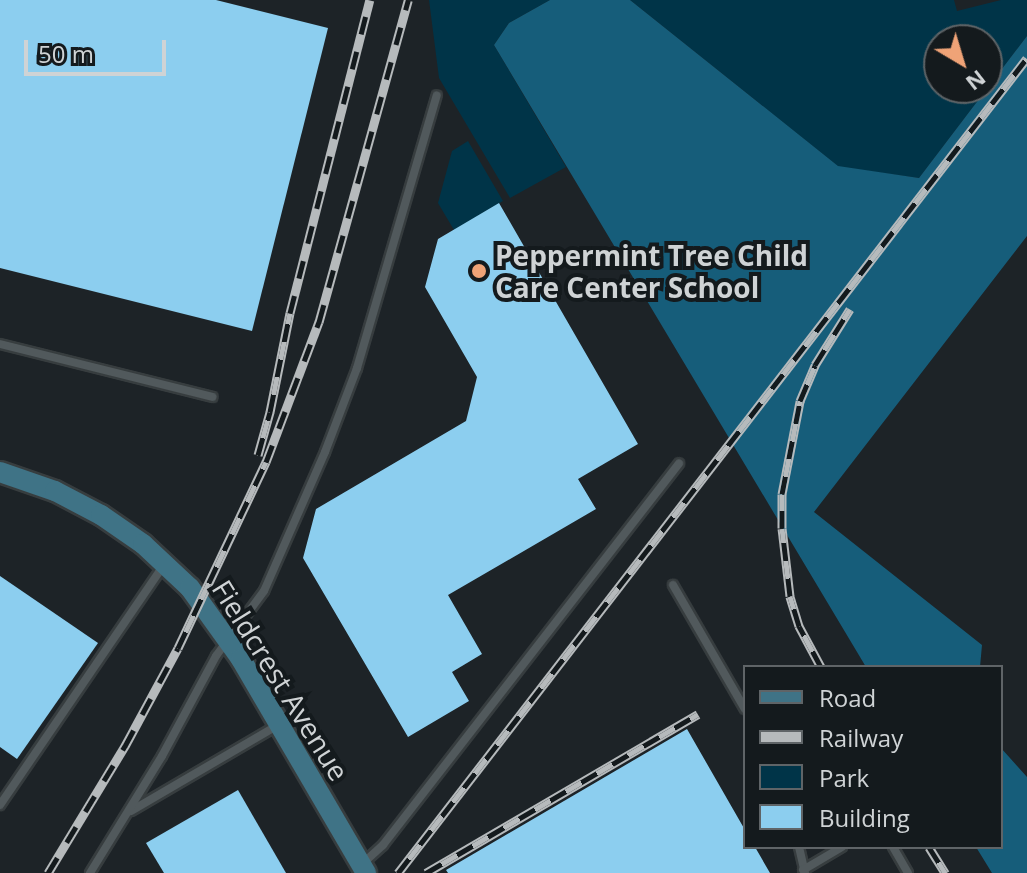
<!DOCTYPE html>
<style>
body{margin:0}
#map{position:relative;width:1027px;height:873px;overflow:hidden;background:#1d2327;font-family:"Open Sans",sans-serif}
div>[style]{position:absolute}
.green>*{inset:0;background:#003448}
.forest>*{inset:0;background:#165d7a}
.building>*{inset:0;background:#8cceef}
.roads{filter:drop-shadow(2px 0 #373d3f) drop-shadow(-2px 0 #373d3f) drop-shadow(0 2px #373d3f) drop-shadow(0 -2px #373d3f)}
.lane>*{height:8px;margin:-4px;padding:0 4px;transform-origin:4px;border-radius:4px;background:#51595c}
.secondary>*{height:20px;margin:-10px;padding:0 10px;transform-origin:10px;border-radius:10px;background:#3f7386}
.rail>*{height:9px;margin-top:-4.5px;transform-origin:0;background:repeating-linear-gradient(90deg,#141a1d 0 18px,#b6babc 0 36px);box-sizing:border-box;border-block:2px solid #b6babc}
.dots>*{width:22px;height:22px;translate:-50% -50%;box-sizing:border-box;border:4px solid #141a1d;border-radius:50%}
span{translate:-50% -50%;white-space:nowrap;text-align:center;line-height:1.15;-webkit-text-stroke:8px #141a1d;paint-order:stroke}
.poi-label{font-size:28px;color:#cfd3d5;font-weight:700}
.left{translate:0 -50%;text-align:left}
.street-label{font-size:28px;color:#cfd3d5}
.legend{position:absolute;left:743px;top:665px;width:260px;height:184px;box-sizing:border-box;background:#141a1d;border:2px solid #5f6467;margin:0;padding:10px 14px;list-style:none;font-size:24px;color:#cfd3d5}
.legend li{display:flex;align-items:center;gap:16px;height:40px}
.legend b{width:40px;border:2px solid #5f6467}
.north{position:absolute;left:923px;top:24px;width:80px;height:80px;box-sizing:border-box;background:#141a1d;border:2px solid #5f6467;border-radius:50%;rotate:142deg;font-size:22px;font-weight:700;line-height:32px;text-align:center;color:#cfd3d5}
.north::after{content:'';display:block;margin:auto;width:28px;height:36px;background:#efa377;clip-path:polygon(50% 0,100% 100%,50% 72%,0 100%)}
.scale{position:absolute;left:24px;top:40px;width:142px;height:36px;box-sizing:border-box;border:4px solid #cfd3d5;border-top:0;padding-left:10px;font-size:24px;line-height:28px;white-space:nowrap;color:#cfd3d5;-webkit-text-stroke:6px #141a1d;paint-order:stroke}
</style>
<div id="map">
<div class="green">
<div style="clip-path:polygon(429px 0,550px 0,509px 23px,494px 45px,566px 167px,510px 198px,439px 78px)"></div>
<div style="clip-path:polygon(evenodd,630px 0,954px 0,957px 11px,1001px 0,1027px 0,1027px 36px,919px 178px,839px 167px,630px 0,939px 40px,987px 40px,987px 88px,939px 88px,939px 40px)"></div>
<div style="clip-path:polygon(468px 141px,503px 201px,454px 230px,438px 203px,452px 151px)"></div>
</div>
<div class="forest">
<div style="clip-path:polygon(550px 0,630px 0,838px 166px,919px 178px,1027px 36px,1027px 236px,814px 512px,982px 645px,980px 667px,866px 667px,494px 45px,509px 23px)"></div>
<div style="clip-path:polygon(1001px 748px,1027px 777px,1027px 873px,992px 873px,976px 847px,1001px 847px)"></div>
</div>
<div class="building">
<div style="clip-path:polygon(0 0,216px 0,328px 28px,252px 331px,0 268px)"></div>
<div style="clip-path:polygon(499px 203px,638px 444px,578px 479px,596px 509px,448px 595px,482px 654px,452px 672px,469px 701px,408px 737px,303px 558px,316px 509px,466px 421px,477px 377px,425px 287px,438px 239px)"></div>
<div style="clip-path:polygon(0 576px,98px 643px,17px 759px,0 747px)"></div>
<div style="clip-path:polygon(687px 729px,745px 830px,745px 847px,755px 847px,770px 873px,448px 873px,446px 870px)"></div>
<div style="clip-path:polygon(238px 790px,286px 873px,164px 873px,146px 843px)"></div>
</div>
<div class="roads">
<div class="lane">
<div style="left:0;top:344px;width:219px;rotate:14deg"></div>
<div style="left:673px;top:585px;width:143px;rotate:59.9deg"></div>
<div style="left:0;top:805px;width:293px;rotate:-55.7deg"></div>
<div style="left:131px;top:811px;width:170px;rotate:-30.3deg"></div>
<div style="left:799px;top:847px;width:27px;rotate:77deg"></div>
<div style="left:893px;top:847px;width:30px;rotate:60deg"></div>
<div style="left:362px;top:864px;width:28px;rotate:-42deg"></div>
<div style="left:383px;top:845px;width:483px;rotate:-52.2deg"></div>
<div style="left:803px;top:870px;width:45px;rotate:-30.5deg"></div>
<div style="left:90px;top:873px;width:137px;rotate:-58.4deg"></div>
<div style="left:162px;top:756px;width:114px;rotate:-61.6deg"></div>
<div style="left:216px;top:656px;width:81px;rotate:-53.6deg"></div>
<div style="left:264px;top:591px;width:152px;rotate:-66.3deg"></div>
<div style="left:325px;top:452px;width:90px;rotate:-69.1deg"></div>
<div style="left:357px;top:368px;width:284px;rotate:-73.7deg"></div>
</div>
<div class="secondary">
<div style="left:0;top:472px;width:58px;rotate:19.1deg"></div>
<div style="left:55px;top:491px;width:52px;rotate:27.6deg"></div>
<div style="left:101px;top:515px;width:51px;rotate:34.6deg"></div>
<div style="left:143px;top:544px;width:64px;rotate:43.1deg"></div>
<div style="left:190px;top:588px;width:87px;rotate:54.3deg"></div>
<div style="left:241px;top:659px;width:248px;rotate:59.7deg"></div>
</div>
</div>
<div class="rail">
<div style="left:258px;top:455px;width:45px;rotate:-74.4deg"></div>
<div style="left:270px;top:412px;width:101px;rotate:-78.6deg"></div>
<div style="left:290px;top:313px;width:323px;rotate:-75.7deg"></div>
<div style="left:821px;top:667px;width:47px;rotate:-118.2deg"></div>
<div style="left:799px;top:626px;width:31px;rotate:-107deg"></div>
<div style="left:790px;top:596px;width:68px;rotate:-96.7deg"></div>
<div style="left:782px;top:528px;width:34px;rotate:-90deg"></div>
<div style="left:782px;top:494px;width:95px;rotate:-79deg"></div>
<div style="left:800px;top:401px;width:39px;rotate:-67deg"></div>
<div style="left:815px;top:365px;width:66px;rotate:-58deg"></div>
<div style="left:929px;top:847px;width:31px;rotate:58deg"></div>
<div style="left:48px;top:873px;width:149px;rotate:-58.8deg"></div>
<div style="left:125px;top:746px;width:111px;rotate:-61.6deg"></div>
<div style="left:178px;top:648px;width:206px;rotate:-64.7deg"></div>
<div style="left:266px;top:462px;width:150px;rotate:-69.3deg"></div>
<div style="left:319px;top:322px;width:334px;rotate:-74.5deg"></div>
<div style="left:398px;top:873px;width:1029px;rotate:-52.34deg"></div>
<div style="left:426px;top:873px;width:315px;rotate:-30.3deg"></div>
</div>
<div class="dots">
<div style="left:479px;top:271px;background:#efa377"></div>
</div>
<div class="poi-label">
<span class="left" style="left:495px;top:271px">Peppermint Tree Child<br>Care Center School</span>
</div>
<div class="street-label">
<span style="left:281px;top:680px;rotate:58deg">Fieldcrest Avenue</span>
</div>
<ul class="legend">
<li><b style="height:10px;background:#3f7386"></b>Road</li>
<li><b style="height:10px;background:#b6babc"></b>Railway</li>
<li><b style="height:22px;background:#003448"></b>Park</li>
<li><b style="height:22px;background:#8cceef"></b>Building</li>
</ul>
<div class="north">N</div>
<div class="scale">50 m</div>
</div>
